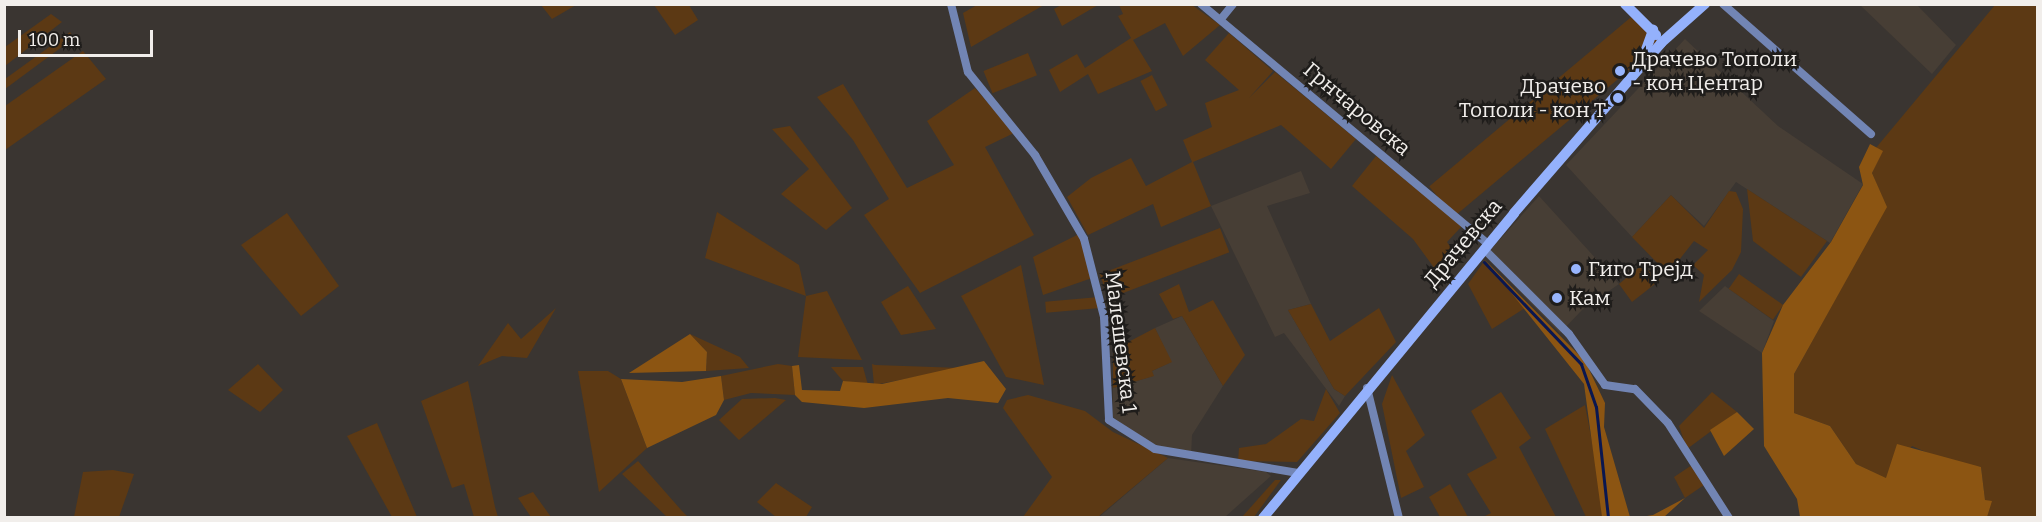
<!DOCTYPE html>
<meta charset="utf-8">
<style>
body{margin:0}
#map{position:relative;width:2042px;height:522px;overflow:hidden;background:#3a3531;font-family:Bitter,serif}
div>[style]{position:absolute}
.built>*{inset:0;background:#473e35}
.green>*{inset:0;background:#5c3914;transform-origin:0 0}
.forest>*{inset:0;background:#8c5512}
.stream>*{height:3px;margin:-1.5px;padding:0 1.5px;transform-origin:1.5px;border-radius:1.5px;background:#0a1750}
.street>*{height:8px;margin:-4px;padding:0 4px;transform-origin:4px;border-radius:4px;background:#7285b4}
.secondary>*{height:10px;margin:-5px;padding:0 5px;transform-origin:5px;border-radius:5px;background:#94b1fc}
.dots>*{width:16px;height:16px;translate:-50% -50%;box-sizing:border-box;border:3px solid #1f1d1b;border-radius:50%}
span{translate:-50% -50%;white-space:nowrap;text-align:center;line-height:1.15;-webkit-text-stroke:5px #1f1d1b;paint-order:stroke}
.poi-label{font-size:21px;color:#f1eeeb}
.left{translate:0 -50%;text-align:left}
.right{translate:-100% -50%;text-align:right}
.street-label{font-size:21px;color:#f1eeeb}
.frame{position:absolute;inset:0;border:6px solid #f1eeeb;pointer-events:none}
.scale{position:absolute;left:18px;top:30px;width:135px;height:27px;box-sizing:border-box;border:3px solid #f1eeeb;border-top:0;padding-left:8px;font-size:18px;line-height:21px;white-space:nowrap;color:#f1eeeb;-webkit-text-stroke:4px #1f1d1b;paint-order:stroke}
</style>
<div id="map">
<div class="built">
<div style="clip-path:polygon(1860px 5px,1917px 5px,1956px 45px,1932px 74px)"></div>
<div style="clip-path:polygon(1685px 39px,1778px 126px,1863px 184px,1830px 243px,1736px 182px,1704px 226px,1671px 195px,1632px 237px,1566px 165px)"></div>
<div style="clip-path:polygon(1301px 171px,1310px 193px,1267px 206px,1311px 304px,1288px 310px,1334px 389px,1345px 396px,1339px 406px,1284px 333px,1275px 337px,1211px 206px)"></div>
<div style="clip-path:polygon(1539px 196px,1619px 284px,1583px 309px,1560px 333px,1485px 256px)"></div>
<div style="clip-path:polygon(1725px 286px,1774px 321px,1762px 353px,1699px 311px)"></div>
<div style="clip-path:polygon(1182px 316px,1223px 386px,1192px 435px,1191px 457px,1155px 449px,1113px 417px,1113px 388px,1153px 376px,1152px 371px,1171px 362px,1155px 328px)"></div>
<div style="clip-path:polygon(1168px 458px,1266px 472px,1271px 476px,1225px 517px,1098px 518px)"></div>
</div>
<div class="green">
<div style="clip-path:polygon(541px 5px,576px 5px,552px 19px)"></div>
<div style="clip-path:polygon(654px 5px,689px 5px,698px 20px,675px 35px)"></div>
<div style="clip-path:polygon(977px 5px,977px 4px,1044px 5px,971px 47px,963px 13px)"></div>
<div style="clip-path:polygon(1061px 5px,1061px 4px,1098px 5px,1062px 26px,1054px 9px)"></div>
<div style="clip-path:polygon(1119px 5px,1192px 5px,1220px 25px,1183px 56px,1165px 23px,1133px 40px,1152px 71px,1098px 94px,1088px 74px,1060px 92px,1049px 70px,1077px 54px,1085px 68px,1131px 38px,1118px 16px,1123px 14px)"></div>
<div style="clip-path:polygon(1995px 5px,2037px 5px,2037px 517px,1987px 517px,1981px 467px,1949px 462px,1912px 446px,1887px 479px,1856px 464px,1830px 426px,1794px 413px,1794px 374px,1886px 207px,1872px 173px,1882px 151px,1875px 149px)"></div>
<div style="left:1636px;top:13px;width:39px;height:270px;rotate:50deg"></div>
<div style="clip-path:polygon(51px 14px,62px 22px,5px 66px,5px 47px)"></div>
<div style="clip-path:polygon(70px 32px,74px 38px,5px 89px,5px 79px)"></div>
<div style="clip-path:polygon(1229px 33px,1273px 71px,1249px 98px,1275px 72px,1356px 139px,1331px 169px,1281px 125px,1193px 162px,1211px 206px,1161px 227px,1153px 204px,1088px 235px,1067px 197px,1091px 178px,1131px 158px,1146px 186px,1192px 162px,1183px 140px,1212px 127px,1205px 103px,1239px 90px,1205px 60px)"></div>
<div style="clip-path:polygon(83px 51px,106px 79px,5px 150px,5px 106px)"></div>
<div style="left:1028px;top:53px;width:24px;height:48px;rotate:68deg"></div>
<div style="left:1152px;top:75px;width:34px;height:13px;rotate:63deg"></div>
<div style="clip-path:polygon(843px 84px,907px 188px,954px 165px,927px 121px,975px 88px,1014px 133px,985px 147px,1034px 235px,920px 293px,864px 215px,889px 199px,853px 140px,817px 97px)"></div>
<div style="clip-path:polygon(790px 126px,852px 208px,826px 230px,781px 194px,809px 169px,772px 129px)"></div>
<div style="clip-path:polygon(1376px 156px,1462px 226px,1447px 242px,1454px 252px,1435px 269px,1413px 239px,1352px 186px)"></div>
<div style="clip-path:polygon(1747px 189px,1827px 241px,1801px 277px,1753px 241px)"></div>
<div style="clip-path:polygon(1729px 191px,1736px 192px,1743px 209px,1741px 252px,1732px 270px,1699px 302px,1704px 275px,1693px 265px,1708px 250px,1694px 241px,1668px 274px,1632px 237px,1671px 195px,1704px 228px)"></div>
<div style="clip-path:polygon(717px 212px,799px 265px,806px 296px,827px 291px,862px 360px,798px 357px,806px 296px,705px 258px)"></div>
<div style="clip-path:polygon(287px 213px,339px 286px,301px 316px,241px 245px)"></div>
<div style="left:1220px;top:228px;width:26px;height:129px;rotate:69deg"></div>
<div style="clip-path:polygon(1079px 234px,1095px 277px,1043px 295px,1033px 257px)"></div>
<div style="clip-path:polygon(1485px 260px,1525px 308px,1492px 329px,1468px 284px)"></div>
<div style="clip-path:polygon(1021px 265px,1044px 385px,1006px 377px,961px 296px)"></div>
<div style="clip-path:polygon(1642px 265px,1660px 280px,1632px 302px,1619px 284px)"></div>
<div style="left:1739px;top:274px;width:54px;height:18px;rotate:35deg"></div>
<div style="clip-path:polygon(1179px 284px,1189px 312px,1213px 300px,1245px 355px,1223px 386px,1182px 316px,1173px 319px,1159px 294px)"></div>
<div style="clip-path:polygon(908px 286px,936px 329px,901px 335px,881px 302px)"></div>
<div style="left:1099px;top:297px;width:11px;height:54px;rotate:85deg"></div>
<div style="clip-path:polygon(1311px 304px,1330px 341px,1379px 308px,1396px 342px,1345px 396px,1334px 389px,1288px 310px)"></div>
<div style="clip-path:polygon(556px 308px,527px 358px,502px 356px,478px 366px,508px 323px,521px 339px)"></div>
<div style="clip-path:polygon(1155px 328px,1172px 362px,1152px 371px,1154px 376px,1113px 388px,1113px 350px)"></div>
<div style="clip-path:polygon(690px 334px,740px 357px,749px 368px,706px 371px,707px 352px)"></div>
<div style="clip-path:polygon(258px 364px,283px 390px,260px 412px,228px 390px)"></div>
<div style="clip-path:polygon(778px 364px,792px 366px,795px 395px,751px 393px,724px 400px,721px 376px)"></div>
<div style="clip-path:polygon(872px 364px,875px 365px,961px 368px,874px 385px)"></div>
<div style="clip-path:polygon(831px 367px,863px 367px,868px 385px,843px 381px)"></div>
<div style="clip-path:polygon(578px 371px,608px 371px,621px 379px,647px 448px,599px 492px)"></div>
<div style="clip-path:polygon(1392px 375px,1425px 435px,1406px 451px,1424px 487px,1401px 498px,1382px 404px)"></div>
<div style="clip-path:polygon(468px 381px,495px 507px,498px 517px,474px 517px,464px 484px,452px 488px,421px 401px)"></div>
<div style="clip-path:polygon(1326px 389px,1340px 413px,1297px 462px,1238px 461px,1239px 448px,1266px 444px,1301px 419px,1314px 421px)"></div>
<div style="clip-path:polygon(1501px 392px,1531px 438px,1519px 447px,1556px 517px,1483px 517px,1491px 513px,1467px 474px,1497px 458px,1471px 411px)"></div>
<div style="clip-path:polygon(1712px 392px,1737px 412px,1687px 449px,1679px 426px)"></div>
<div style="clip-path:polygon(1028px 395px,1085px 411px,1113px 432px,1168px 458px,1098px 517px,1023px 517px,1052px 477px,1003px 408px,1007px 400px)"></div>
<div style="clip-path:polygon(742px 399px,775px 398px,786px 400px,739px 440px,719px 420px)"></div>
<div style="clip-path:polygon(1585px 405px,1600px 484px,1602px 517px,1586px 517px,1545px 429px)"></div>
<div style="clip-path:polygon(377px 423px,417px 517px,392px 517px,347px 436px)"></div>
<div style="clip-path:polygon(638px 461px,682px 511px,688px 517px,667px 517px,622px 474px)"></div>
<div style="clip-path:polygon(1692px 465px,1704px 485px,1685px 498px,1674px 477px)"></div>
<div style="clip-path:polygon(113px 470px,134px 474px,119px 517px,74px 517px,83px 472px)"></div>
<div style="clip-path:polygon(1275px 480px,1281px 480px,1254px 517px,1242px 517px)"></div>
<div style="clip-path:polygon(776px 483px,812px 507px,806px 517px,776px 517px,757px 502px)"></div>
<div style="clip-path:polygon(1450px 484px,1468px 517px,1440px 517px,1429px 497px)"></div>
<div style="clip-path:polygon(533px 492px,551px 517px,531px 517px,518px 498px)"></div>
</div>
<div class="forest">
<div style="clip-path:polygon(1870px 144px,1883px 151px,1872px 173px,1887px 207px,1794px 374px,1794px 413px,1830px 426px,1856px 464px,1886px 478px,1897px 444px,1981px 467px,1985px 500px,1992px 501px,1987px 517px,1800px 517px,1797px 499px,1764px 446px,1762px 353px,1783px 305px,1831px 242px,1863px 185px,1859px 167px)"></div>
<div style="clip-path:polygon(1485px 260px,1585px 361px,1605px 403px,1604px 427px,1630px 517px,1602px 517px,1584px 384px)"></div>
<div style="clip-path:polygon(690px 334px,707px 352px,706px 371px,629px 373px)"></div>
<div style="clip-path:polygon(984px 361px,1006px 389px,998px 403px,948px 398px,864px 408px,802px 402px,795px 395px,792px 366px,799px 365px,802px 390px,840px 391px,843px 381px,882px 384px)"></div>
<div style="clip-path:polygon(721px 376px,724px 400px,716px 415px,647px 448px,621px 379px,682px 382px)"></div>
<div style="clip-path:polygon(1737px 412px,1754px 429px,1724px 456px,1710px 430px)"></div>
<div style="clip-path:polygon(1685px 498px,1664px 517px,1641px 517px,1653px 515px)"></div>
</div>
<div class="stream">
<div style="left:1484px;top:262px;width:141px;rotate:46.4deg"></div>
<div style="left:1581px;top:364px;width:46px;rotate:70.8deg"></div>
<div style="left:1596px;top:407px;width:112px;rotate:83.8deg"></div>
</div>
<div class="street">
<div style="left:951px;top:4px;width:70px;rotate:76deg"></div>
<div style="left:968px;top:72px;width:107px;rotate:51.1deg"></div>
<div style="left:1035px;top:155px;width:97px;rotate:59.7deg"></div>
<div style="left:1084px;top:239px;width:81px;rotate:75.6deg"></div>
<div style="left:1104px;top:317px;width:103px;rotate:87.2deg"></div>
<div style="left:1109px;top:420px;width:54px;rotate:32.2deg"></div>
<div style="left:1155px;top:449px;width:145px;rotate:9.5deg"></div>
<div style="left:1201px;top:4px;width:374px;rotate:39.9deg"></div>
<div style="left:1723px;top:4px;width:197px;rotate:41.3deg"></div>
<div style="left:1221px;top:19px;width:19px;rotate:-51deg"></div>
<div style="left:1484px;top:249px;width:120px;rotate:45deg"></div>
<div style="left:1569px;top:334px;width:62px;rotate:54.8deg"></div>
<div style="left:1605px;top:385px;width:30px;rotate:8deg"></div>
<div style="left:1635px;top:389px;width:47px;rotate:45.9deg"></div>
<div style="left:1668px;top:423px;width:113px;rotate:57.3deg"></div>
<div style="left:1367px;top:388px;width:134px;rotate:76.2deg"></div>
</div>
<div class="secondary">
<div style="left:1625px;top:4px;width:44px;rotate:45deg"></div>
<div style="left:1644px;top:55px;width:27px;rotate:-70deg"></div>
<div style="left:1263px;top:518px;width:395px;rotate:-50.5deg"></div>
<div style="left:1514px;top:213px;width:225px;rotate:-49.1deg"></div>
<div style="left:1661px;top:43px;width:59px;rotate:-41.6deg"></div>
</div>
<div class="dots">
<div style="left:1620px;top:71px;background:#98b5fd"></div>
<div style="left:1618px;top:98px;background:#98b5fd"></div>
<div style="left:1576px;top:269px;background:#98b5fd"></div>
<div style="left:1557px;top:298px;background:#98b5fd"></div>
</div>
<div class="poi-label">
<span class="left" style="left:1632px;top:71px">Драчево Тополи<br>- кон Центар</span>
<span class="right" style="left:1606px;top:98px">Драчево<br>Тополи - кон Т</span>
<span class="left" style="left:1588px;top:269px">Гиго Трејд</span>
<span class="left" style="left:1569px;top:298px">Кам</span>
</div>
<div class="street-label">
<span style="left:1357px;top:109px;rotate:40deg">Грнчаровска</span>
<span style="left:1463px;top:243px;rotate:-50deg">Драчевска</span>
<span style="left:1121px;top:342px;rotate:83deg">Малешевска 1</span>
</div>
<div class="frame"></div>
<div class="scale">100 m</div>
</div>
